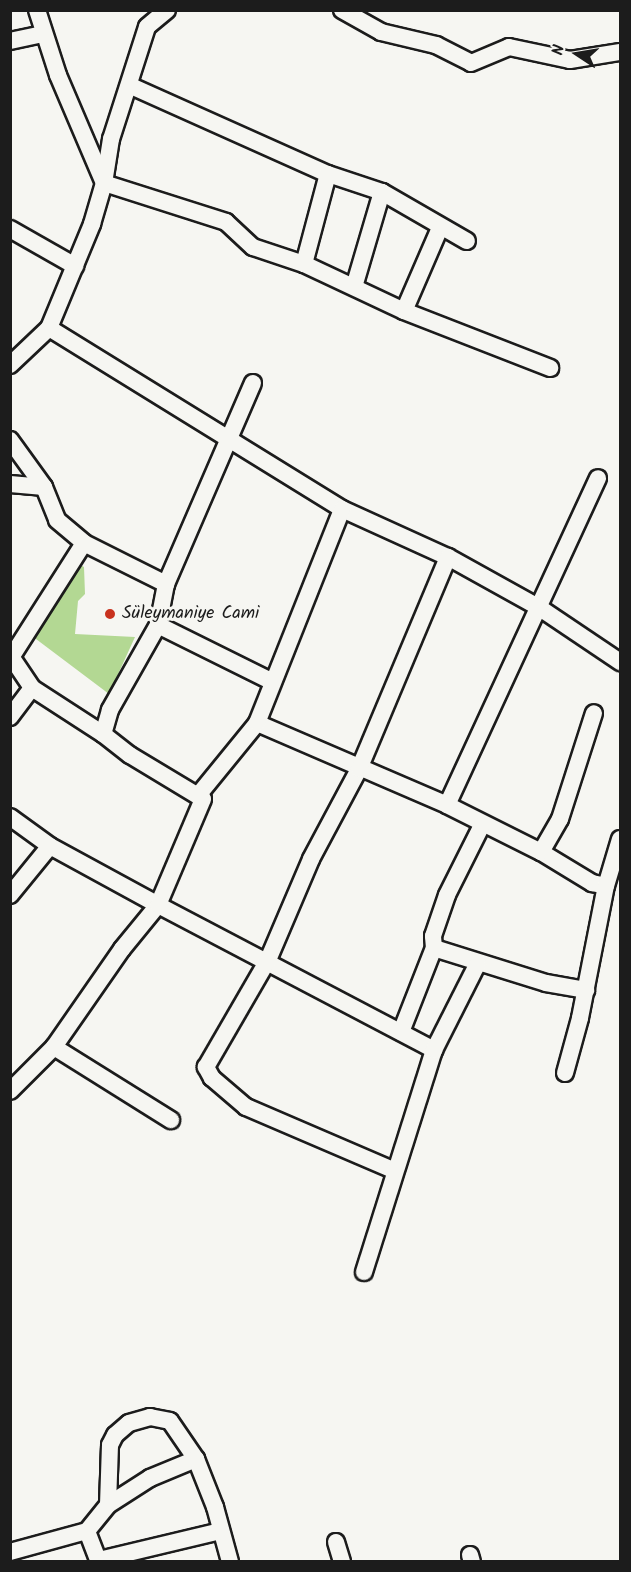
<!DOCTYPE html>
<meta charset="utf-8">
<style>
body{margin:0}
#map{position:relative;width:631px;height:1572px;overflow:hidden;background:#f6f6f2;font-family:Kalam,sans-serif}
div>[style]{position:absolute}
.green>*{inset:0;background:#b3d893}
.roads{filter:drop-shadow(2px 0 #1c1c1c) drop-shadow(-2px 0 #1c1c1c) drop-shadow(0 2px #1c1c1c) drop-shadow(0 -2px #1c1c1c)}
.minor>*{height:16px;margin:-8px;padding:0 8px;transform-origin:8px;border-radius:8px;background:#f6f6f2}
.dots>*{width:16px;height:16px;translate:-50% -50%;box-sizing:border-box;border:3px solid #f6f6f2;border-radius:50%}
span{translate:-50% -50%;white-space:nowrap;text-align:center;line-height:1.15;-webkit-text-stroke:6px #f6f6f2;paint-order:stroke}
.poi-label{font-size:18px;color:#1c1c1c}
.left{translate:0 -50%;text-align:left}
.frame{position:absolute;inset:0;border:12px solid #1c1c1c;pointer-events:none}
.north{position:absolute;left:547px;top:24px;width:60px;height:60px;-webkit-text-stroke:4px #f6f6f2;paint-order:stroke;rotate:282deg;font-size:16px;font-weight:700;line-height:24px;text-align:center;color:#1c1c1c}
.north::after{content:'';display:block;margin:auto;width:21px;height:27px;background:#1c1c1c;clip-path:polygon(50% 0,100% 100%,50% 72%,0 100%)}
</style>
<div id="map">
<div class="green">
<div style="clip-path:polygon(79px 564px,84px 567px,85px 594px,78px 601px,75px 634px,135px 637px,109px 694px,32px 636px)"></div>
</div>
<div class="roads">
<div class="minor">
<div style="left:167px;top:10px;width:26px;rotate:140deg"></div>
<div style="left:147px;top:27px;width:118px;rotate:107.8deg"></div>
<div style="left:111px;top:139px;width:45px;rotate:99deg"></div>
<div style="left:104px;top:183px;width:128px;rotate:17.7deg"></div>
<div style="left:226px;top:222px;width:37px;rotate:43deg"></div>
<div style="left:253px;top:247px;width:54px;rotate:18.4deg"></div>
<div style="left:304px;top:264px;width:110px;rotate:25.2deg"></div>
<div style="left:404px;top:311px;width:157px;rotate:21.3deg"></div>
<div style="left:342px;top:10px;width:45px;rotate:29.4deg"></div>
<div style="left:381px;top:32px;width:57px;rotate:13.3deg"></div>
<div style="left:436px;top:45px;width:39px;rotate:27deg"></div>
<div style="left:471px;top:63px;width:41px;rotate:-22.8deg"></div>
<div style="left:509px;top:47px;width:62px;rotate:12deg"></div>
<div style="left:570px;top:60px;width:51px;rotate:-9.1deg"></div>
<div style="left:10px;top:41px;width:34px;rotate:-12deg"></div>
<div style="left:131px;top:86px;width:216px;rotate:24.1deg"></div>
<div style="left:328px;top:174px;width:57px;rotate:18.4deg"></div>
<div style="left:382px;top:192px;width:98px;rotate:30deg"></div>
<div style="left:10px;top:229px;width:75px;rotate:29.6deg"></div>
<div style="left:304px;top:264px;width:93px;rotate:-75.1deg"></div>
<div style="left:354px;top:287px;width:99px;rotate:-73.6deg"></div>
<div style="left:404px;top:311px;width:90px;rotate:-66.6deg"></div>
<div style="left:49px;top:328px;width:344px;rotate:31.7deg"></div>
<div style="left:342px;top:509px;width:116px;rotate:24.4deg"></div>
<div style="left:448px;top:557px;width:105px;rotate:29deg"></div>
<div style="left:540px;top:608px;width:97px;rotate:34deg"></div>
<div style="left:10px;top:365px;width:54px;rotate:-43.5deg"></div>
<div style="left:49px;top:328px;width:113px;rotate:-67.5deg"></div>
<div style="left:92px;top:224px;width:43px;rotate:-73.7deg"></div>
<div style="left:104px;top:183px;width:117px;rotate:-113.1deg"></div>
<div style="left:58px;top:75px;width:68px;rotate:-107.9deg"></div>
<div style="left:10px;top:440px;width:58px;rotate:54.1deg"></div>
<div style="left:44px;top:487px;width:35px;rotate:68deg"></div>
<div style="left:57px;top:520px;width:35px;rotate:40deg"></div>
<div style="left:84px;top:543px;width:92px;rotate:26.6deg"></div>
<div style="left:166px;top:584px;width:42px;rotate:101deg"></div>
<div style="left:158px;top:625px;width:98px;rotate:119.5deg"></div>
<div style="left:110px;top:710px;width:25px;rotate:106deg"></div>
<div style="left:103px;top:734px;width:34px;rotate:38deg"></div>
<div style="left:130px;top:755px;width:85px;rotate:31.1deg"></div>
<div style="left:203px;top:799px;width:115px;rotate:113deg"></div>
<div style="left:158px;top:905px;width:57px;rotate:129.3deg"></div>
<div style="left:122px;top:949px;width:119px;rotate:124.8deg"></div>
<div style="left:54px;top:1047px;width:62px;rotate:135deg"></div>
<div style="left:10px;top:484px;width:34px;rotate:5deg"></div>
<div style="left:166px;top:584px;width:219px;rotate:-66.6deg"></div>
<div style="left:158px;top:625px;width:126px;rotate:26.4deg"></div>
<div style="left:10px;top:655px;width:40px;rotate:56deg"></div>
<div style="left:32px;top:688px;width:85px;rotate:32.9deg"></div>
<div style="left:12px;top:656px;width:134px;rotate:-57.5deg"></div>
<div style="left:10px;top:717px;width:36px;rotate:-53deg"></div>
<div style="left:257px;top:723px;width:207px;rotate:23.3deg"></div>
<div style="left:447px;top:805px;width:105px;rotate:26.6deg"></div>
<div style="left:541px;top:852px;width:60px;rotate:31.3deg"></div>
<div style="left:592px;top:883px;width:14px;rotate:12deg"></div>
<div style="left:200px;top:793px;width:90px;rotate:-50.8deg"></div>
<div style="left:257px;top:723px;width:230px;rotate:-68.3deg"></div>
<div style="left:447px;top:805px;width:360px;rotate:-65.2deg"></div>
<div style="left:10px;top:817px;width:49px;rotate:35.9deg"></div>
<div style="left:50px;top:846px;width:123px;rotate:28.6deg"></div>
<div style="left:158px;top:905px;width:312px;rotate:27.7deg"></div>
<div style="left:541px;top:852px;width:38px;rotate:-60deg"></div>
<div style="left:560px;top:819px;width:111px;rotate:-72.2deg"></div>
<div style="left:10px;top:895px;width:63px;rotate:-50.8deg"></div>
<div style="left:434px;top:948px;width:117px;rotate:17.4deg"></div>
<div style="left:546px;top:983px;width:41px;rotate:9.9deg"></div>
<div style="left:401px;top:1032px;width:90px;rotate:-68.6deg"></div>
<div style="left:434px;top:948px;width:12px;rotate:-95deg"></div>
<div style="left:433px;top:936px;width:43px;rotate:-71.1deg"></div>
<div style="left:447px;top:895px;width:78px;rotate:-63.4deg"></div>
<div style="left:54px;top:1047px;width:138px;rotate:32deg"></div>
<div style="left:565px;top:1073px;width:57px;rotate:-74.7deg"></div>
<div style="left:580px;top:1018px;width:135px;rotate:-78.9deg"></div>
<div style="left:606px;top:886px;width:49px;rotate:-73.4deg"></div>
<div style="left:393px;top:1170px;width:160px;rotate:-156.8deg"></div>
<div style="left:246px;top:1107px;width:45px;rotate:-139.5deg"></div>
<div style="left:212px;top:1078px;width:13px;rotate:-119deg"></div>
<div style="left:206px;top:1067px;width:124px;rotate:-59.9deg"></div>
<div style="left:268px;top:960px;width:110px;rotate:-66.9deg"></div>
<div style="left:311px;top:859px;width:102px;rotate:-61.9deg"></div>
<div style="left:359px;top:769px;width:230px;rotate:-67.2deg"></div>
<div style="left:364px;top:1272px;width:233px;rotate:-72.5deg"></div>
<div style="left:434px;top:1050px;width:97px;rotate:-63.2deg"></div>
<div style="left:108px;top:1505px;width:60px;rotate:-88.1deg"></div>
<div style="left:110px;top:1445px;width:11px;rotate:-63deg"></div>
<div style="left:115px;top:1435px;width:18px;rotate:-41deg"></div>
<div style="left:129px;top:1423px;width:22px;rotate:-16deg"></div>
<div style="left:150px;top:1417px;width:20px;rotate:11deg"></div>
<div style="left:170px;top:1421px;width:46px;rotate:55.6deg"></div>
<div style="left:196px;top:1459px;width:52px;rotate:68.4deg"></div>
<div style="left:215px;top:1507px;width:57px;rotate:74.7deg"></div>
<div style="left:87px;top:1531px;width:33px;rotate:69deg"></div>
<div style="left:336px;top:1542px;width:21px;rotate:73deg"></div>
<div style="left:10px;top:1552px;width:80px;rotate:-15.3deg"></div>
<div style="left:87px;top:1531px;width:33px;rotate:-51deg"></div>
<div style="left:108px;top:1505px;width:50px;rotate:-32.7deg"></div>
<div style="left:150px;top:1478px;width:50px;rotate:-22.4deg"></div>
<div style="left:470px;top:1555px;width:7px;rotate:74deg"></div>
<div style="left:99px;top:1560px;width:125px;rotate:-13.4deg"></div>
</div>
</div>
<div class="dots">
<div style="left:110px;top:614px;background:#c8321e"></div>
</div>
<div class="poi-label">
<span class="left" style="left:122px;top:614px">Süleymaniye Cami</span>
</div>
<div class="frame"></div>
<div class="north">N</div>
</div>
